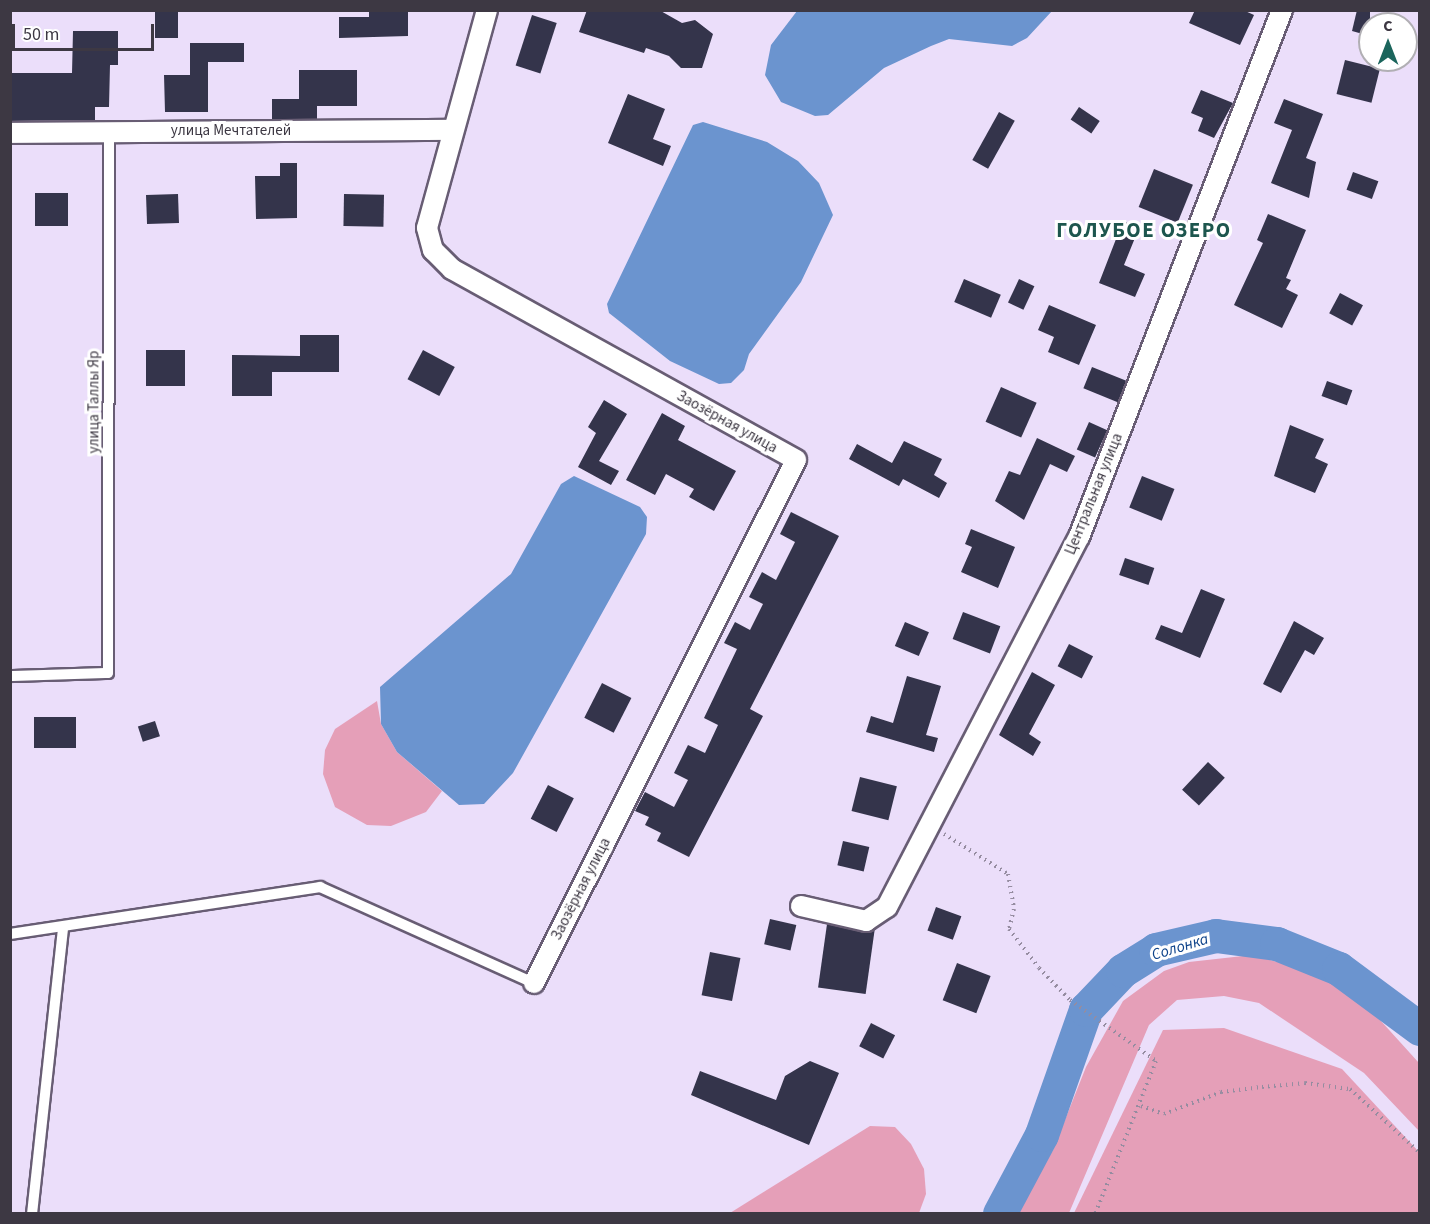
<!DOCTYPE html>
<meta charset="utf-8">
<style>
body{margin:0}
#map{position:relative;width:1430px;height:1224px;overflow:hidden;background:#ebdefa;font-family:"Source Sans 3",sans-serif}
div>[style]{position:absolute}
.green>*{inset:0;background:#e59fb8}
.water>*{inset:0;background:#6b94cf}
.river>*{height:34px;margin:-17px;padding:0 17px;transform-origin:17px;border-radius:17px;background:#6b94cf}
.building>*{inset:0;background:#34344b;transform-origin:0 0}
.path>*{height:4px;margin-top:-2px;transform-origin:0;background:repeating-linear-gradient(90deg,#958ca0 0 1.5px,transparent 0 6px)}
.roads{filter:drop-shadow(2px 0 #685d74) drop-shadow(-2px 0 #685d74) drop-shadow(0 2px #685d74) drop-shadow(0 -2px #685d74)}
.service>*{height:10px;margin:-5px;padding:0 5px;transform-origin:5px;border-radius:5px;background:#fff}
.minor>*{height:20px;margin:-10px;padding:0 10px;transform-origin:10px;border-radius:10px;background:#fff}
span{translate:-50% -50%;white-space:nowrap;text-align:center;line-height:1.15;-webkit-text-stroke:6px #fff;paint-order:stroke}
.street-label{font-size:15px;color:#3d3843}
.water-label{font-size:16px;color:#0e438a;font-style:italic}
.district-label{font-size:21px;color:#1d564e;font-weight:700;letter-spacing:1.5px}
.frame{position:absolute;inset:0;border:12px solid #3d3843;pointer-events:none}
.north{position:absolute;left:1358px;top:12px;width:60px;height:60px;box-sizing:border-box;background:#fff;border:2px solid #b1afb4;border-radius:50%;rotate:0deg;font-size:16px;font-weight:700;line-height:24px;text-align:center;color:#3d3843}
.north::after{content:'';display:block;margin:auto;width:21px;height:27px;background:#1b655c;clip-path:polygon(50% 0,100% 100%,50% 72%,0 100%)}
.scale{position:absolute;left:12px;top:24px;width:142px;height:27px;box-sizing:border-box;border:3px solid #3d3843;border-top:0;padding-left:8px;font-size:18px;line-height:21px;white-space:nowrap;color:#3d3843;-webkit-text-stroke:4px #fff;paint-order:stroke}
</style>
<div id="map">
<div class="green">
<div style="clip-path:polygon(377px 701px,381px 724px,397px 752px,442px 791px,426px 812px,391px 826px,367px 825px,335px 807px,323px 774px,325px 750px,335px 729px)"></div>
<div style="clip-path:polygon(1252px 955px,1314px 972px,1371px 1010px,1419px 1063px,1419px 1131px,1364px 1073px,1259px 1003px,1224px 996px,1177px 1000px,1149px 1025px,1069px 1213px,1014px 1213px,1053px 1150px,1086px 1067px,1123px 1001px,1164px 971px,1189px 962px)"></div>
<div style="clip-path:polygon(1224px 1028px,1342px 1069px,1419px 1152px,1419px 1213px,1074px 1213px,1163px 1030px)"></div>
<div style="clip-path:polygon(870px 1126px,895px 1127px,911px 1144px,924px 1169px,926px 1194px,919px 1213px,730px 1213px)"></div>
</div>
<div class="water">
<div style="clip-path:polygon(797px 11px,797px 10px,1052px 11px,1027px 38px,1012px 46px,949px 39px,931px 46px,884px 68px,828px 115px,815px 116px,781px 102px,765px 75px,771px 45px)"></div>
<div style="clip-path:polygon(703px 122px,767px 142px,798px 161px,819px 183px,833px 215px,801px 282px,749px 354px,744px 370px,731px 383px,719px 384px,670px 361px,609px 313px,607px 304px,693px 125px)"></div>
<div style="clip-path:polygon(574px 476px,640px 507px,647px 517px,646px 534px,513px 773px,484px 804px,459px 805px,397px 752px,381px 724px,380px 687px,511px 574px,561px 484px)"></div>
</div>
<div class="river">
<div style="left:1000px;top:1214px;width:89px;rotate:-62deg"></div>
<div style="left:1042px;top:1135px;width:133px;rotate:-70.6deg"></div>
<div style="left:1086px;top:1010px;width:54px;rotate:-46.5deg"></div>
<div style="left:1123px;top:971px;width:39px;rotate:-32deg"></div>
<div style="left:1156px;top:950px;width:62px;rotate:-13.1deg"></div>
<div style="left:1216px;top:936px;width:62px;rotate:7.5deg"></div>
<div style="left:1277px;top:944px;width:67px;rotate:22deg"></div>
<div style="left:1339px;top:969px;width:101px;rotate:36.5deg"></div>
</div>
<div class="building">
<div style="left:155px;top:10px;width:23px;height:28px"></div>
<div style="clip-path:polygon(369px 10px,408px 10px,408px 36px,339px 38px,339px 17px,369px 17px)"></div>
<div style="clip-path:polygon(587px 10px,659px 10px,682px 23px,695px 20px,713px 34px,702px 68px,681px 68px,669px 56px,646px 48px,644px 53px,579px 32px)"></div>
<div style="clip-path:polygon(1195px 10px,1243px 10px,1254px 15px,1240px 45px,1189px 23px)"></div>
<div style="clip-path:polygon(1357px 10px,1370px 10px,1370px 36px,1352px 31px)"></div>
<div style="left:532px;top:15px;width:26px;height:53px;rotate:18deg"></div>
<div style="clip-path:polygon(73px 31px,118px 31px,118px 65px,110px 65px,109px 107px,95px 107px,95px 120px,10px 121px,10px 73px,72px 73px)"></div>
<div style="clip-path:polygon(190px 43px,244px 43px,244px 62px,208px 62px,208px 112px,165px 112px,164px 75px,190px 75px)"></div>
<div style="left:1345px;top:60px;width:36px;height:35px;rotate:14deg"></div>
<div style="clip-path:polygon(299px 70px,357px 70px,357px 106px,317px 106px,317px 119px,272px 119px,272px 99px,299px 99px)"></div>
<div style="clip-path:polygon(1201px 90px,1233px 103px,1214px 138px,1198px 131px,1203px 118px,1191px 113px)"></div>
<div style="clip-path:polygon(628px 94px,665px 109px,653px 139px,671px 146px,663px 166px,608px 143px)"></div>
<div style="clip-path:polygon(1284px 99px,1323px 114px,1306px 158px,1316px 162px,1309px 198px,1271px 183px,1292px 130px,1274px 123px)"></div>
<div style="left:1079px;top:107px;width:25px;height:15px;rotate:34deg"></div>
<div style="left:999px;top:112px;width:18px;height:55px;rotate:29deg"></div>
<div style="clip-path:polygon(280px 163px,297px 163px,297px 218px,256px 219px,255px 176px,280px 176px)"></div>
<div style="left:1154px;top:169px;width:42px;height:41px;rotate:22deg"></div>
<div style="left:1353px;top:172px;width:27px;height:19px;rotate:20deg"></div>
<div style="left:35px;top:193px;width:33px;height:33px"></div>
<div style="left:178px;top:194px;width:29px;height:32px;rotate:88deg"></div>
<div style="left:344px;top:194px;width:40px;height:32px;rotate:1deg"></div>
<div style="clip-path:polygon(1268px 214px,1306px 230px,1286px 278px,1291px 280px,1286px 289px,1298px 295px,1282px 328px,1234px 305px,1263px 243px,1257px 240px)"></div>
<div style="clip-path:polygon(1123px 221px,1139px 228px,1124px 265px,1145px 274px,1135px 297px,1099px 283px)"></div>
<div style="left:964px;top:279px;width:40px;height:25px;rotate:23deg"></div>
<div style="left:1019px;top:279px;width:17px;height:26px;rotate:25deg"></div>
<div style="left:1340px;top:293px;width:26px;height:23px;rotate:28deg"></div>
<div style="clip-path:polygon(1049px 305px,1096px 325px,1079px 365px,1048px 352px,1054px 337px,1038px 330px)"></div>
<div style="clip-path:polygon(300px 335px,339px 335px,339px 372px,272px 372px,272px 396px,232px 396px,232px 355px,300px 356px)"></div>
<div style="left:146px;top:350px;width:39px;height:36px"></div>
<div style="left:423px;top:350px;width:36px;height:33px;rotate:28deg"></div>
<div style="left:1092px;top:367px;width:37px;height:23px;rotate:22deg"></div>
<div style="left:1327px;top:381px;width:27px;height:16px;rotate:20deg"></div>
<div style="left:1001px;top:387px;width:39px;height:38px;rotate:24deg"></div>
<div style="clip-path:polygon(604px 400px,627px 414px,599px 461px,619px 471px,611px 485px,578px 467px,596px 433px,588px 427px)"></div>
<div style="clip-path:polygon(662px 413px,685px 426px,678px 440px,736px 471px,714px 511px,689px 497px,694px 489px,666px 474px,655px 495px,626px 480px)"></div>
<div style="left:1089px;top:422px;width:20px;height:30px;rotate:24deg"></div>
<div style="clip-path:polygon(1290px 425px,1324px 439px,1315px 458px,1328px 464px,1315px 493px,1274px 476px)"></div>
<div style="clip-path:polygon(1037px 438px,1075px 456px,1067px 472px,1050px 464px,1024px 520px,995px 501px,1009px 471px,1020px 475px)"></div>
<div style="clip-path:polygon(904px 441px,942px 459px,934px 475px,947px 483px,939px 498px,903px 479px,899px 486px,849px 459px,857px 444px,892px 463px)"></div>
<div style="left:1142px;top:476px;width:35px;height:34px;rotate:22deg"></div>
<div style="clip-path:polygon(791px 512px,839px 536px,750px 709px,763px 716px,689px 857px,657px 841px,661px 833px,645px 825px,649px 817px,635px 811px,645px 792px,674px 807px,688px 780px,674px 773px,688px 745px,705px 753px,718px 725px,704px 718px,737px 649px,724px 643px,735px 622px,750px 630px,763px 604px,749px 597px,762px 572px,776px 580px,795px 542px,780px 534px)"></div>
<div style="clip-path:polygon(971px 529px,1015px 547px,998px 588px,961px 572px,972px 547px,965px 544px)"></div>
<div style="left:1125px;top:558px;width:31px;height:18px;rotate:19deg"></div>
<div style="clip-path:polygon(1201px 589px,1225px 599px,1200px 658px,1155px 639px,1161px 625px,1182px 633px)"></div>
<div style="left:963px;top:612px;width:40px;height:29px;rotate:21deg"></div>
<div style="clip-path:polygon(1294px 621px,1324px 638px,1314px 655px,1305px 650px,1281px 693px,1263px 684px)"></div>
<div style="left:905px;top:622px;width:26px;height:26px;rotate:23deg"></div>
<div style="left:1069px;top:644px;width:27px;height:25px;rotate:27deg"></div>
<div style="clip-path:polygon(1032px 672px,1055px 685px,1029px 734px,1041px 742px,1033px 756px,999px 735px)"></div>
<div style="clip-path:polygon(907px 676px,941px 686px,926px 735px,938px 738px,934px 752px,866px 732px,871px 716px,893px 723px)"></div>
<div style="left:602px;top:683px;width:33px;height:39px;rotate:27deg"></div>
<div style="left:34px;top:717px;width:42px;height:31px"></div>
<div style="left:155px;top:721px;width:16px;height:18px;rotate:72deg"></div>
<div style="left:1208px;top:762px;width:23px;height:38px;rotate:43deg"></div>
<div style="left:860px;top:777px;width:38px;height:35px;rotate:14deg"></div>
<div style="left:548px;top:785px;width:29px;height:38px;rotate:27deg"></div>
<div style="left:843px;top:841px;width:27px;height:25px;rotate:13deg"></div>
<div style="left:936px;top:907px;width:27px;height:25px;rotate:20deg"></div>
<div style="left:770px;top:919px;width:27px;height:26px;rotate:13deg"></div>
<div style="left:827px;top:924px;width:48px;height:64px;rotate:8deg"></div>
<div style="left:710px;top:952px;width:31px;height:44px;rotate:11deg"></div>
<div style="left:957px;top:963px;width:36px;height:40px;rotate:21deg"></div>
<div style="left:871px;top:1023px;width:27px;height:26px;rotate:27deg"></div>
<div style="clip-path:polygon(810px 1061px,839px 1073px,809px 1145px,691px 1095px,700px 1071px,776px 1100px,785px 1076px)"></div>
</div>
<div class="path">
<div style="left:944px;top:834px;width:75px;rotate:32deg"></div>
<div style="left:1008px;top:874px;width:36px;rotate:80deg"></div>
<div style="left:1014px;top:909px;width:21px;rotate:104deg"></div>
<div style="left:1009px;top:929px;width:49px;rotate:52.4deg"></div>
<div style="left:1039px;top:968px;width:45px;rotate:45.9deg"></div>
<div style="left:1070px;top:1000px;width:105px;rotate:35.3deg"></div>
<div style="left:1156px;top:1061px;width:165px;rotate:111.7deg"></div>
<div style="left:1141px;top:1106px;width:24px;rotate:19deg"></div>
<div style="left:1164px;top:1114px;width:61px;rotate:-21.1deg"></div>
<div style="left:1221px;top:1092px;width:41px;rotate:-7deg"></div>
<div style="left:1262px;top:1087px;width:43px;rotate:-5.3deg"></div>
<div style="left:1305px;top:1083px;width:45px;rotate:7.6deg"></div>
<div style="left:1350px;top:1089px;width:95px;rotate:42.4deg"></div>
</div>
<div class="roads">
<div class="service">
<div style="left:10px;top:676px;width:98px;rotate:-1.8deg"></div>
<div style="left:108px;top:673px;width:541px;rotate:-89.89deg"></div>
<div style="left:10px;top:934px;width:314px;rotate:-8.6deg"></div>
<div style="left:320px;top:887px;width:235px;rotate:24.2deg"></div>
<div style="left:32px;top:1214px;width:287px;rotate:-83.8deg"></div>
</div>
<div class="minor">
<div style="left:487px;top:10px;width:226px;rotate:105.4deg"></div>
<div style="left:427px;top:228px;width:23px;rotate:75deg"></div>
<div style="left:433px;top:250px;width:27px;rotate:45deg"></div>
<div style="left:452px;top:269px;width:393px;rotate:29deg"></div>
<div style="left:796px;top:460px;width:585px;rotate:116.61deg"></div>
<div style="left:10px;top:133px;width:441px;rotate:-0.4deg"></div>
<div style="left:801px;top:906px;width:67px;rotate:13deg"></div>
<div style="left:866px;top:921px;width:25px;rotate:-34deg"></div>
<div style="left:887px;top:907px;width:417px;rotate:-62.6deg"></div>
<div style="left:1079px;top:537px;width:565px;rotate:-68.93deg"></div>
</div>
</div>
<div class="street-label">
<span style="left:231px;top:131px">улица Мечтателей</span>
<span style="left:94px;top:402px;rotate:-90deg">улица Таллы Яр</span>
<span style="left:727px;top:422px;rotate:29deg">Заозёрная улица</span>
<span style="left:1094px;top:494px;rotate:-68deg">Центральная улица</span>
<span style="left:581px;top:889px;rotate:-63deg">Заозёрная улица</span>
</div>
<div class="water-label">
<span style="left:1180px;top:947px;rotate:-17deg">Солонка</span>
</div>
<div class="district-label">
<span style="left:1144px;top:230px">ГОЛУБОЕ ОЗЕРО</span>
</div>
<div class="frame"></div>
<div class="north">С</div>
<div class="scale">50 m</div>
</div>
